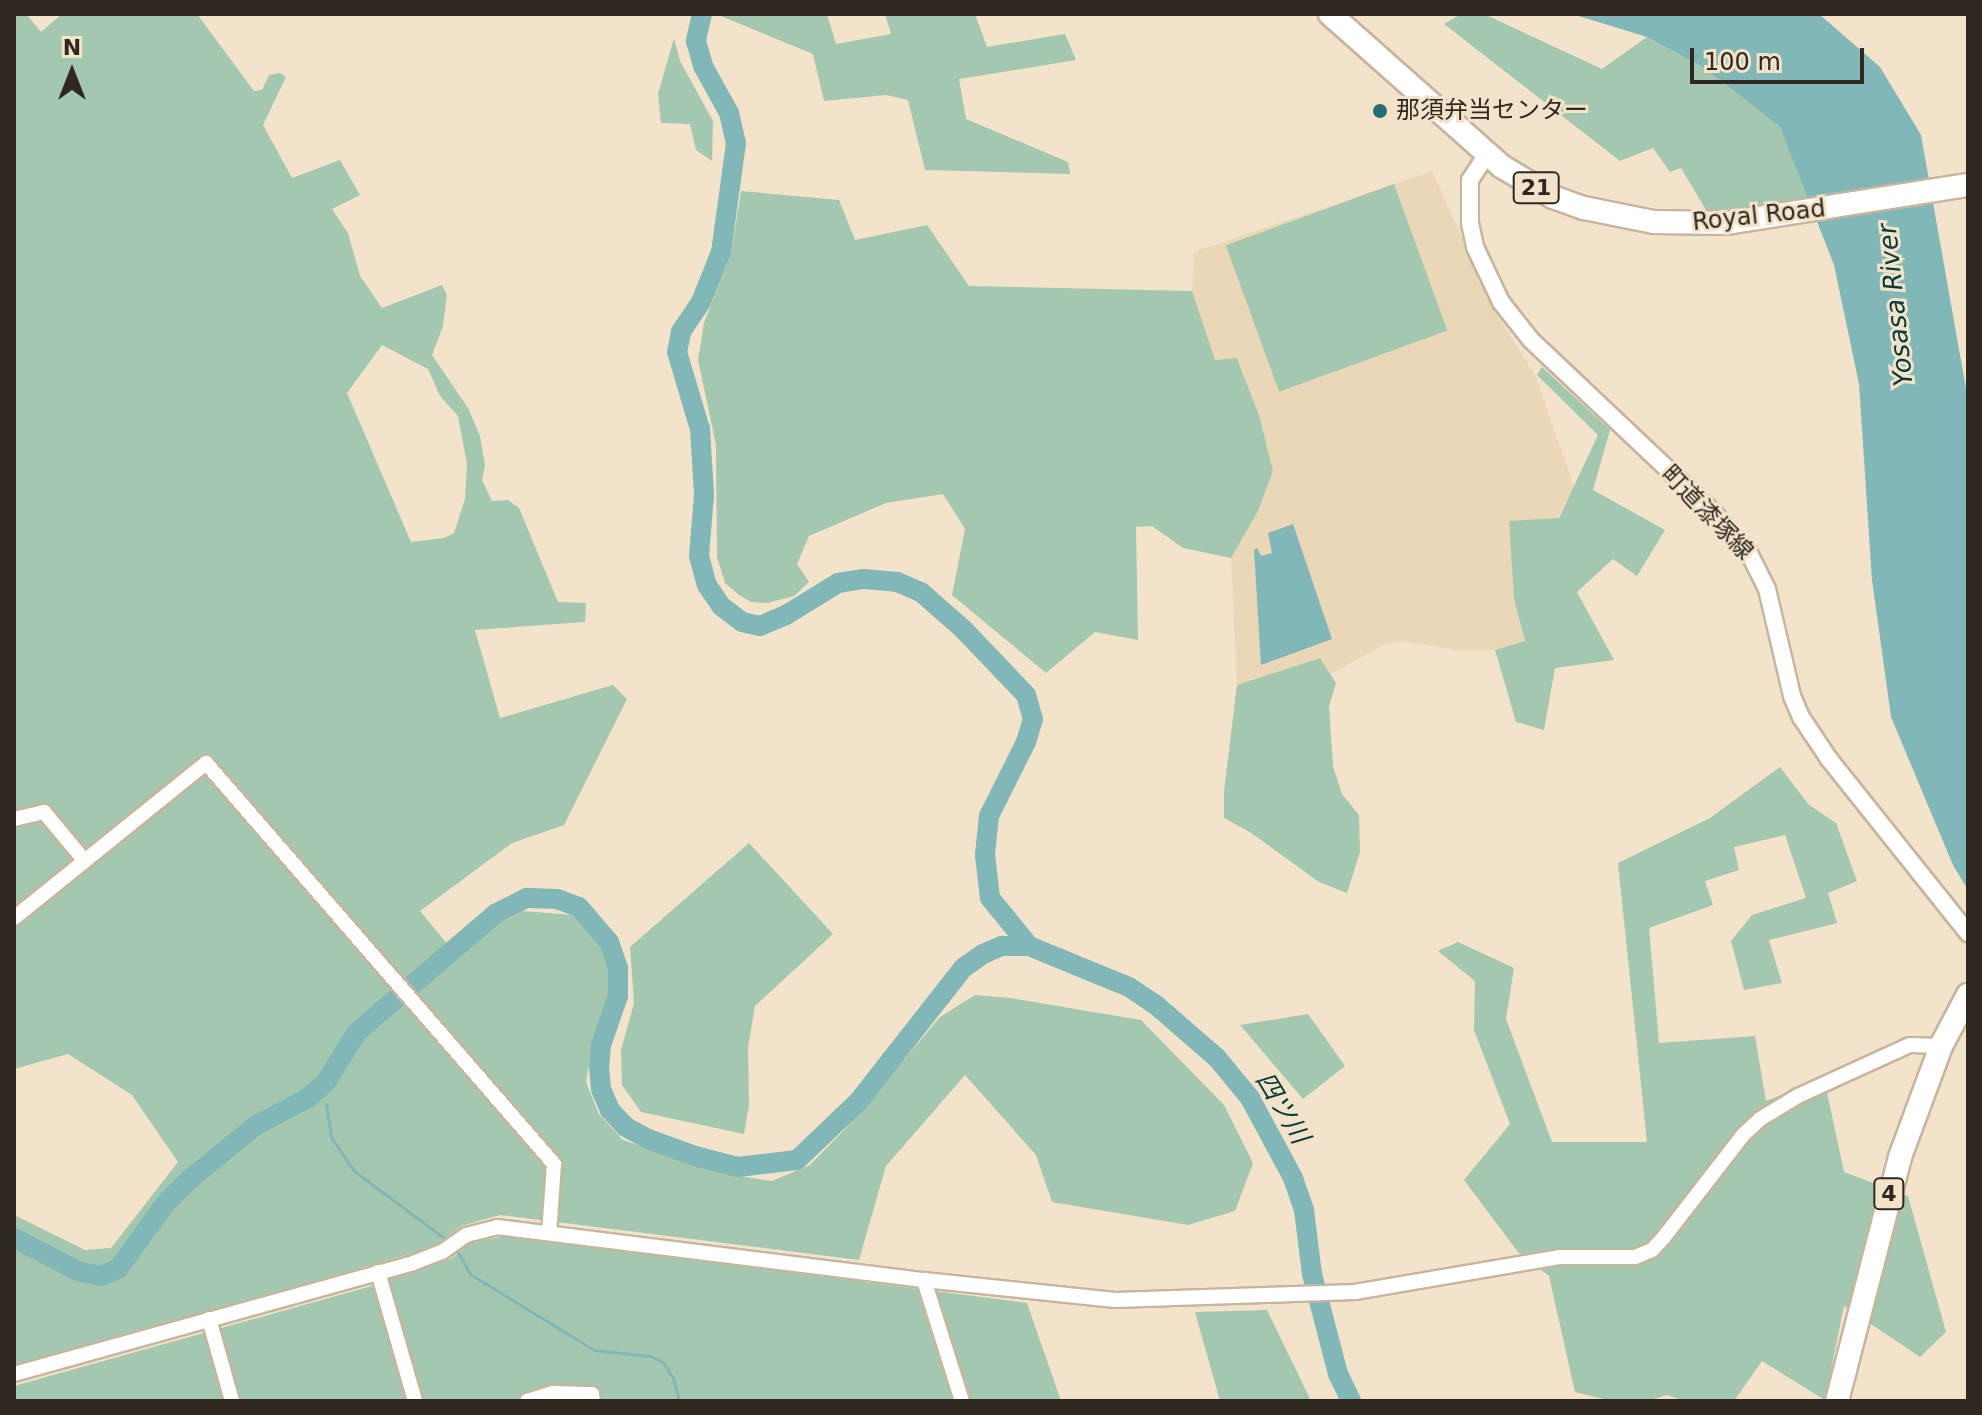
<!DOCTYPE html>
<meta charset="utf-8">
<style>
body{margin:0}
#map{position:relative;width:1982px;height:1415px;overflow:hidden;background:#f3e3cb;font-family:"DejaVu Sans","Noto Sans JP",sans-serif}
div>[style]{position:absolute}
.built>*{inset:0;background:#ead7b8}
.green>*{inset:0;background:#a4c7af;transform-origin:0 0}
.water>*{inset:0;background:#82b7b7}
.stream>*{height:3px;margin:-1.5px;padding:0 1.5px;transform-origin:1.5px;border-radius:1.5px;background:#82b7b7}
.river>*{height:20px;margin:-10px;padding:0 10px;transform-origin:10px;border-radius:10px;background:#82b7b7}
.roads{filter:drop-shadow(2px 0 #c6b69f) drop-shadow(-2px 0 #c6b69f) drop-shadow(0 2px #c6b69f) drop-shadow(0 -2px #c6b69f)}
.minor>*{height:14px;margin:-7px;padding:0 7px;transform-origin:7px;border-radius:7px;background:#fff}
.tertiary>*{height:16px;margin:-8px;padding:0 8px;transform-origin:8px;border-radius:8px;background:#fff}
.primary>*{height:22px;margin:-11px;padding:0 11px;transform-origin:11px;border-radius:11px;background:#fff}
.trunk>*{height:22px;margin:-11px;padding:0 11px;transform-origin:11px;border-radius:11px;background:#fff}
.dots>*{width:22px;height:22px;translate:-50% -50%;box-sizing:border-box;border:4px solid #f3e3cb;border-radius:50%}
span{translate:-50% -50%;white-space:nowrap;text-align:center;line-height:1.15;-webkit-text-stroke:6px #f3e3cb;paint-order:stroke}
.shield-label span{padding:2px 6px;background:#f3e3cb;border:2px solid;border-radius:6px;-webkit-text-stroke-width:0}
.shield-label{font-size:22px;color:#2e281f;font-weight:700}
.poi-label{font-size:24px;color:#2e281f}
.left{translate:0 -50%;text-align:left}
.street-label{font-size:24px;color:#2e281f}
.water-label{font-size:26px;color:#04393a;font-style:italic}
.frame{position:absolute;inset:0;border:16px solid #2e281f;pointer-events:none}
.north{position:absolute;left:32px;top:32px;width:80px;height:80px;-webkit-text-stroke:6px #f3e3cb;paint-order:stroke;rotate:0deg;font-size:22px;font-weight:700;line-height:32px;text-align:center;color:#2e281f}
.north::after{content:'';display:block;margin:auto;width:28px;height:36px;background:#2e281f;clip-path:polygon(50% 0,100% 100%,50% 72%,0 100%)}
.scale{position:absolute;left:1690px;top:48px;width:174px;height:36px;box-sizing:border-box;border:4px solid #2e281f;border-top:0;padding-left:10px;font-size:24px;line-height:28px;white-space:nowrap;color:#2e281f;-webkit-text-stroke:6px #f3e3cb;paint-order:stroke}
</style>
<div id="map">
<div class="built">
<div style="clip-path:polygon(1432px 171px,1497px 315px,1535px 375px,1574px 486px,1514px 599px,1525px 641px,1495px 650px,1456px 650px,1402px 641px,1383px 645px,1331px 674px,1320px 658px,1237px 685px,1231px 558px,1259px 508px,1273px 471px,1260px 418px,1238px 358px,1215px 360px,1192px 291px,1194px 252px)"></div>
</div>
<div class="green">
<div style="clip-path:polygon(evenodd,14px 14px,26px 14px,41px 32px,62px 14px,197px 14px,254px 91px,262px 90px,269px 75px,280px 73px,286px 77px,263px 125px,292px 178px,340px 160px,360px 195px,332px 209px,348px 233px,360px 276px,382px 308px,442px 285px,447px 295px,443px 326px,432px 355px,468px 408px,480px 436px,485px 465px,482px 480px,492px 501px,508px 500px,519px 508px,558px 602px,586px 603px,585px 622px,475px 630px,500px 718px,613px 685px,627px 699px,564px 825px,512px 843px,420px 911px,458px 957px,500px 923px,523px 911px,573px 915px,593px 934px,610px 966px,611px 1004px,593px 1041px,586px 1082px,599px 1114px,623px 1140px,727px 1174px,772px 1181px,810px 1165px,849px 1125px,940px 1017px,975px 995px,1010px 998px,1141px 1020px,1224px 1105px,1253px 1163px,1235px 1211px,1188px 1225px,1052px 1202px,1036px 1155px,965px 1075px,886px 1166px,859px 1260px,500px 1215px,461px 1226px,434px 1247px,14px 1367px,14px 1215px,85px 1250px,111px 1248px,178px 1162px,132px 1095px,68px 1054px,14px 1069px,14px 14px,382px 345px,428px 369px,440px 396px,458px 416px,467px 464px,465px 499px,454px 533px,444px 538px,411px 542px,347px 393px,382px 345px)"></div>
<div style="clip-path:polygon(716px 14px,827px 14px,836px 44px,891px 34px,885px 14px,975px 14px,987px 47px,1065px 34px,1076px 60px,959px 79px,966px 119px,1068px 162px,1070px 174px,925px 170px,908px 100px,886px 95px,824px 101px,813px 54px)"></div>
<div style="clip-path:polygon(1461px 14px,1484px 14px,1602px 69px,1647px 37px,1704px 68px,1780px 127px,1810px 199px,1709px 215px,1681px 168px,1670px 172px,1653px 148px,1620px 161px,1444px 24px)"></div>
<div style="clip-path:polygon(674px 38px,680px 61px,713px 121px,712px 161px,696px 150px,690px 124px,661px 123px,658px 94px)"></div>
<div style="left:1394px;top:184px;width:156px;height:179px;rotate:70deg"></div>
<div style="clip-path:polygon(741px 191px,839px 200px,855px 240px,927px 225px,969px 286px,1192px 291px,1215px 360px,1237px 358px,1260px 418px,1273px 471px,1258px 511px,1231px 558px,1183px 548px,1152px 526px,1136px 527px,1138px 640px,1095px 632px,1046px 673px,952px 595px,965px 529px,943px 494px,886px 503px,809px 536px,797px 564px,809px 582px,794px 596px,767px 603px,751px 602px,739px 595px,725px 583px,717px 557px,716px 445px,698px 360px,704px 323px,731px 254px)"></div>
<div style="clip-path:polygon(1542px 367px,1610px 430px,1593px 490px,1665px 530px,1637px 576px,1613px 559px,1577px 592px,1614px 660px,1555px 668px,1544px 730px,1516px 722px,1495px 650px,1525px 641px,1514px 599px,1509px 521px,1559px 518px,1598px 435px,1537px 375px)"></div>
<div style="clip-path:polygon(1320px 658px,1336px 683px,1329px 706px,1333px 766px,1342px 794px,1359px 815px,1360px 852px,1347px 893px,1319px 882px,1250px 832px,1224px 818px,1224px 791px,1237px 685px)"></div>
<div style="clip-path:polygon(1780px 767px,1809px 805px,1836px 823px,1857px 881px,1828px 893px,1837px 923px,1769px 940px,1782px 983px,1744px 990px,1731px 941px,1752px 915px,1806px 898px,1785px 835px,1734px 847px,1739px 870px,1705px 881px,1713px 905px,1649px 928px,1659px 1043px,1755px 1036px,1766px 1101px,1819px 1080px,1827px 1092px,1844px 1172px,1908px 1196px,1946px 1332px,1920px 1357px,1844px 1306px,1825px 1400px,1762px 1361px,1734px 1401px,1686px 1401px,1667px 1395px,1647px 1401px,1612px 1401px,1575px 1392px,1549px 1276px,1518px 1252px,1464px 1180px,1510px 1124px,1474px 1030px,1475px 981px,1438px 951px,1458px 942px,1514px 968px,1506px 1019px,1552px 1142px,1647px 1142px,1618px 863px,1710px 818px)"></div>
<div style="clip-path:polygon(749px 843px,833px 934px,755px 1006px,748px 1047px,749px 1105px,744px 1134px,641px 1112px,622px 1085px,621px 1050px,634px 1003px,630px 947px)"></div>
<div style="clip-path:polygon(1308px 1014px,1345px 1066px,1303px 1099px,1240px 1025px)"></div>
<div style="clip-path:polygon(506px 1236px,1027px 1303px,1061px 1401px,14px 1401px,14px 1386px,368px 1287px,452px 1258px,472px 1242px)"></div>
<div style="clip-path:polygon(1267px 1310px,1311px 1401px,1220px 1401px,1195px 1312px)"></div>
</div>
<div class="water">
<div style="clip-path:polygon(1572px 14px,1819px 14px,1880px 67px,1921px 135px,1968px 400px,1968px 890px,1953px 865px,1891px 717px,1872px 580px,1859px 384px,1834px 265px,1780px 127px,1704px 68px,1647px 37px)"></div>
<div style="clip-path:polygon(1293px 524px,1332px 639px,1261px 665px,1254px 550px,1257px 548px,1261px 556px,1272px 553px,1268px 533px)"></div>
</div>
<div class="stream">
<div style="left:326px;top:1104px;width:33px;rotate:81deg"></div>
<div style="left:331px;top:1137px;width:41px;rotate:55.9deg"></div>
<div style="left:354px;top:1171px;width:117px;rotate:36.7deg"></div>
<div style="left:456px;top:1249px;width:29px;rotate:61deg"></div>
<div style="left:470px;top:1274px;width:145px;rotate:31.5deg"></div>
<div style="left:594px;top:1350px;width:56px;rotate:6.1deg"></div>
<div style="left:650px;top:1356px;width:14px;rotate:25deg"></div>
<div style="left:663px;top:1362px;width:19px;rotate:58deg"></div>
<div style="left:673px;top:1378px;width:24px;rotate:75deg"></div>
</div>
<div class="river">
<div style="left:702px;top:14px;width:28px;rotate:103deg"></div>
<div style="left:696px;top:41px;width:26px;rotate:74deg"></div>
<div style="left:703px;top:66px;width:54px;rotate:61deg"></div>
<div style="left:729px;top:113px;width:31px;rotate:77deg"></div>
<div style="left:736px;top:143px;width:110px;rotate:97.8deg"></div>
<div style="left:721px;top:252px;width:54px;rotate:111.8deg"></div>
<div style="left:701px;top:302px;width:36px;rotate:124deg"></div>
<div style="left:681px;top:332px;width:20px;rotate:101deg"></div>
<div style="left:677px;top:352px;width:80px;rotate:73.4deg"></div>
<div style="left:700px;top:429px;width:66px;rotate:86.5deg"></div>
<div style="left:704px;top:495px;width:61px;rotate:94.7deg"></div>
<div style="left:699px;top:556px;width:30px;rotate:75deg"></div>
<div style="left:707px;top:585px;width:25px;rotate:56deg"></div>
<div style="left:721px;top:606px;width:26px;rotate:37deg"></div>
<div style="left:742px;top:622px;width:18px;rotate:13deg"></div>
<div style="left:760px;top:626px;width:28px;rotate:-23deg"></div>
<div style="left:786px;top:615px;width:61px;rotate:-31.6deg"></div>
<div style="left:838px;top:583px;width:26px;rotate:-9deg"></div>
<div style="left:864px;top:579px;width:33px;rotate:5deg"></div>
<div style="left:897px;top:582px;width:26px;rotate:23deg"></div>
<div style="left:921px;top:592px;width:56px;rotate:41.4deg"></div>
<div style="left:963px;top:629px;width:91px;rotate:46.3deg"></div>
<div style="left:1026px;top:695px;width:25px;rotate:74deg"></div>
<div style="left:1033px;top:719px;width:24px;rotate:107deg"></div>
<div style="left:1026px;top:742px;width:83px;rotate:116.6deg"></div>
<div style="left:989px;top:816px;width:39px;rotate:96deg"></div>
<div style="left:985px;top:855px;width:43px;rotate:83.4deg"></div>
<div style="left:990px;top:898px;width:62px;rotate:50.9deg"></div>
<div style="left:14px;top:1238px;width:74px;rotate:27.3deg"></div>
<div style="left:80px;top:1272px;width:21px;rotate:11deg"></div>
<div style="left:101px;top:1276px;width:18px;rotate:-22deg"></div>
<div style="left:118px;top:1269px;width:82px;rotate:-54deg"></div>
<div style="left:166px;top:1203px;width:33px;rotate:-45deg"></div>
<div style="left:189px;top:1180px;width:85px;rotate:-39.3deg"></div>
<div style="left:255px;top:1126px;width:60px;rotate:-27.8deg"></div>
<div style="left:308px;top:1098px;width:24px;rotate:-42deg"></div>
<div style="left:326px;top:1082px;width:59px;rotate:-58.2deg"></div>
<div style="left:357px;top:1032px;width:182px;rotate:-40.5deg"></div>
<div style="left:495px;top:914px;width:36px;rotate:-27deg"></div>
<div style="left:527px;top:898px;width:30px;rotate:2deg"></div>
<div style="left:557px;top:899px;width:23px;rotate:20deg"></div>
<div style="left:579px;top:907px;width:46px;rotate:49.4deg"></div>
<div style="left:609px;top:942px;width:28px;rotate:71deg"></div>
<div style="left:618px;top:968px;width:28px;rotate:90deg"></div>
<div style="left:618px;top:996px;width:52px;rotate:109.1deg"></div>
<div style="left:601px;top:1045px;width:21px;rotate:95deg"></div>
<div style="left:599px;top:1066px;width:23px;rotate:85deg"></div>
<div style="left:601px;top:1089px;width:23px;rotate:67deg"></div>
<div style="left:610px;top:1110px;width:23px;rotate:47deg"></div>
<div style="left:626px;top:1127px;width:25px;rotate:29deg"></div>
<div style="left:648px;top:1139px;width:50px;rotate:19.9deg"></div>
<div style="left:695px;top:1156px;width:44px;rotate:14.3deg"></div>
<div style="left:738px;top:1167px;width:59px;rotate:-6.8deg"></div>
<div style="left:797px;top:1160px;width:84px;rotate:-43.6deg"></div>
<div style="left:858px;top:1102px;width:170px;rotate:-51.9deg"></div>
<div style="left:963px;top:968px;width:24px;rotate:-35deg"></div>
<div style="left:983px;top:954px;width:21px;rotate:-23deg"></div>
<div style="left:1002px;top:946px;width:27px"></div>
<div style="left:1029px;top:946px;width:108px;rotate:22.3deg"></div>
<div style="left:1129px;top:987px;width:32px;rotate:34deg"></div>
<div style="left:1156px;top:1005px;width:81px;rotate:41deg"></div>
<div style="left:1217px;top:1058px;width:52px;rotate:50.5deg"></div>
<div style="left:1250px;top:1098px;width:91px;rotate:61.7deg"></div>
<div style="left:1293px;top:1178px;width:34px;rotate:71deg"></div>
<div style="left:1304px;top:1210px;width:64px;rotate:82.9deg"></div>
<div style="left:1312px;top:1274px;width:103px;rotate:75.4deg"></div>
<div style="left:1338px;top:1374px;width:30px;rotate:64deg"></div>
</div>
<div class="roads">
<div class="minor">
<div style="left:14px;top:819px;width:31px;rotate:-13deg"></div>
<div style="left:44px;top:812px;width:62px;rotate:50.2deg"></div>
<div style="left:14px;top:918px;width:247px;rotate:-38.9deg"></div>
<div style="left:206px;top:763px;width:531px;rotate:49.05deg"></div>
<div style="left:554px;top:1164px;width:69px;rotate:94.1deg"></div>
<div style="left:378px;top:1272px;width:134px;rotate:74deg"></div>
<div style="left:924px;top:1280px;width:127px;rotate:72.6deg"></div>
<div style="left:209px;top:1319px;width:85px;rotate:74.3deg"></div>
<div style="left:14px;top:1374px;width:414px;rotate:-15.5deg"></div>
<div style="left:413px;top:1263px;width:31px;rotate:-21deg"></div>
<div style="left:442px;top:1252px;width:29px;rotate:-35deg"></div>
<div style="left:466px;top:1235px;width:32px;rotate:-14deg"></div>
<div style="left:497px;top:1227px;width:430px;rotate:7.1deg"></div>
<div style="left:924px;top:1280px;width:192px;rotate:6deg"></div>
<div style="left:1115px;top:1300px;width:240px;rotate:-1.9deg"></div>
<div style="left:1355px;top:1292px;width:207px;rotate:-9.7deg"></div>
<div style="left:1559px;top:1257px;width:76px"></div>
<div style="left:1635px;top:1257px;width:18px;rotate:-22deg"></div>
<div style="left:1652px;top:1250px;width:18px;rotate:-47deg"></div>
<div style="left:1664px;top:1237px;width:129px;rotate:-52.2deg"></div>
<div style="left:1743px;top:1135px;width:23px;rotate:-43deg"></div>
<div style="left:1760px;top:1119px;width:44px;rotate:-31.2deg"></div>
<div style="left:1798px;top:1096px;width:123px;rotate:-24.5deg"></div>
<div style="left:1910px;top:1045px;width:31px;rotate:2deg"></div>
<div style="left:527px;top:1401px;width:28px;rotate:-17deg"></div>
<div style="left:554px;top:1393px;width:38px;rotate:2deg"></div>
<div style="left:592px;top:1394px;width:7px;rotate:82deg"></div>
</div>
<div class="tertiary">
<div style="left:1487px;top:154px;width:31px;rotate:123deg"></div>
<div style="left:1470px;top:180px;width:43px;rotate:90deg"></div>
<div style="left:1470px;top:223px;width:25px;rotate:78deg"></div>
<div style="left:1475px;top:247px;width:61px;rotate:64.7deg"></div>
<div style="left:1501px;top:302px;width:48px;rotate:51.7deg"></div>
<div style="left:1531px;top:340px;width:252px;rotate:43.4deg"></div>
<div style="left:1714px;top:513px;width:53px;rotate:48.8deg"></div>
<div style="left:1749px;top:553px;width:40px;rotate:63.4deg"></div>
<div style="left:1767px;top:589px;width:110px;rotate:76.8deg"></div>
<div style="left:1792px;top:696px;width:23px;rotate:67deg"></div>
<div style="left:1801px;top:717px;width:50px;rotate:56.3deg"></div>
<div style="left:1829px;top:759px;width:223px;rotate:51.4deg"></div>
</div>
<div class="primary">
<div style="left:1330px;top:14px;width:229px;rotate:41.6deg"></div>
<div style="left:1501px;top:166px;width:61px;rotate:30.8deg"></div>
<div style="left:1553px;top:197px;width:33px;rotate:20deg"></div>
<div style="left:1584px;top:208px;width:71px;rotate:11.3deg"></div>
<div style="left:1654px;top:222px;width:73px;rotate:0.8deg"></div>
<div style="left:1727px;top:223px;width:244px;rotate:-9deg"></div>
</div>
<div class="trunk">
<div style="left:1837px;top:1401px;width:252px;rotate:-75.5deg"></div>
<div style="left:1900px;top:1157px;width:118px;rotate:-69.7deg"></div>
<div style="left:1941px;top:1046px;width:58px;rotate:-62.1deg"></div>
</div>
</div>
<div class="dots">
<div style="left:1380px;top:111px;background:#246d77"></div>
</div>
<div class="shield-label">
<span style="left:1536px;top:188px">21</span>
<span style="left:1889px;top:1194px">4</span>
</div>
<div class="poi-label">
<span class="left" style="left:1396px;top:111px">那須弁当センター</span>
</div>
<div class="street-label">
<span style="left:1759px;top:216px;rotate:-6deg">Royal Road</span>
<span style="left:1707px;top:513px;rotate:46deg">町道漆塚線</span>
</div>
<div class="water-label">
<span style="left:1896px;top:305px;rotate:-96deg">Yosasa River</span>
<span style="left:1282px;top:1108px;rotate:59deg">四ツ川</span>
</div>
<div class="frame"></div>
<div class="north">N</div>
<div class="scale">100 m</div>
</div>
